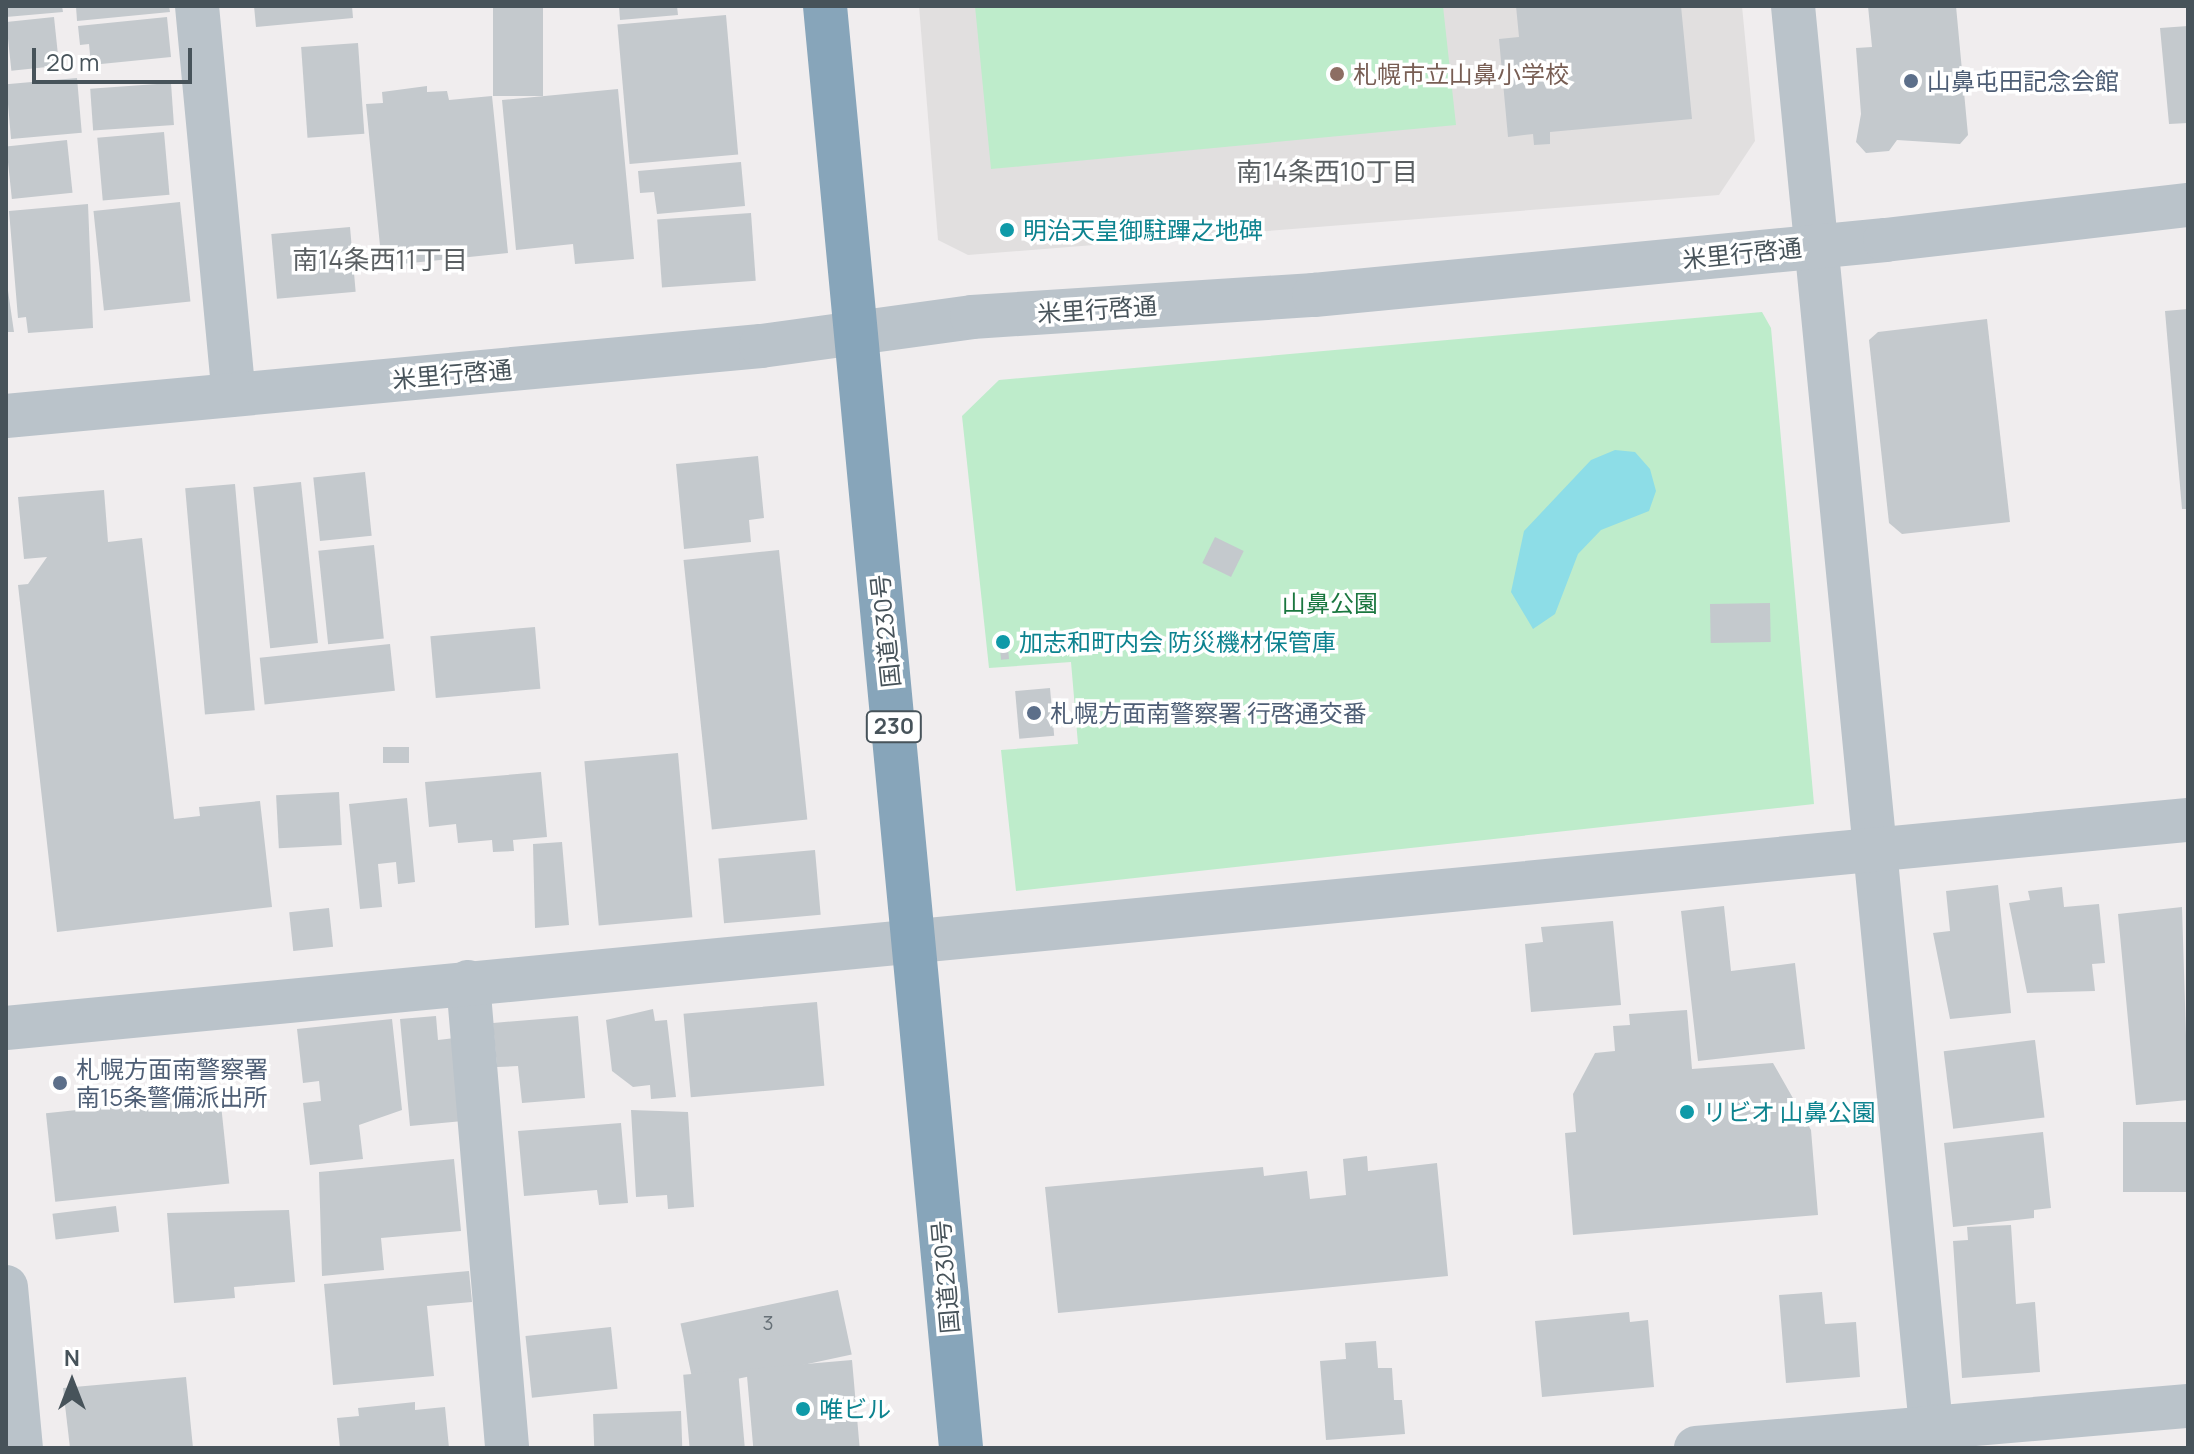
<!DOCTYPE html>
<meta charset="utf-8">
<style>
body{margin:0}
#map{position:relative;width:2194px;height:1454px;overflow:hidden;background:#f0edee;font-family:Manrope,"Noto Sans JP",sans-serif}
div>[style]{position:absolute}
.education>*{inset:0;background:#e1dfdf}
.green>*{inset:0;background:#beeccb}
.water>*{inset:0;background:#8ddde7}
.building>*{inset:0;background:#c4c9cd;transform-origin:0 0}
.minor>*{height:44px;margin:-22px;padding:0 22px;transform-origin:22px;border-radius:22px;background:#bac3ca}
.highway>*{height:44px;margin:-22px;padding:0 22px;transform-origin:22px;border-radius:22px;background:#87a5ba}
.dots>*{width:22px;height:22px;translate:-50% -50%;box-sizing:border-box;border:4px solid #fff;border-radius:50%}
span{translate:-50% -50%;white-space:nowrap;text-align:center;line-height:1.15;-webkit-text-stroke:7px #fff;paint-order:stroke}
.number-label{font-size:20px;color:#667077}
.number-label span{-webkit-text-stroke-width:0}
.shield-label span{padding:2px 6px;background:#fff;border:2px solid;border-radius:6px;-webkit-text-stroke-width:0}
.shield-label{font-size:22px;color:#47535a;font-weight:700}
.education-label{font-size:24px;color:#785e54}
.left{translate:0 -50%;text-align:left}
.service-label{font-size:24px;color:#4e5e75}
.culture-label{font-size:24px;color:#0d838f}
.street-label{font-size:24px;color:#47535a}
.park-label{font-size:24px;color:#1b7740}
.neighbourhood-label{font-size:26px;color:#5a5f62}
.frame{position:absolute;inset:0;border:8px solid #47535a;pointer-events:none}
.north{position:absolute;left:32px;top:1342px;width:80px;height:80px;-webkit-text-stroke:6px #fff;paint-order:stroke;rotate:0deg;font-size:22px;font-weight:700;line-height:32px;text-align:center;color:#47535a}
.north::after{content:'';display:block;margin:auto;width:28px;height:36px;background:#47535a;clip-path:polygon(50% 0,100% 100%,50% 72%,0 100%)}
.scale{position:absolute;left:32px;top:48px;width:160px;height:36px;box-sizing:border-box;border:4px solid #47535a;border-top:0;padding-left:10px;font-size:24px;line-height:28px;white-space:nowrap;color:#47535a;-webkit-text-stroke:6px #fff;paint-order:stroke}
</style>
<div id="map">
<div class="education">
<div style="clip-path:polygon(919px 6px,1742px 6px,1755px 141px,1719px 195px,968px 255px,938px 240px)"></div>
</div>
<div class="green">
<div style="clip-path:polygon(975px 6px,1443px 6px,1456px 125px,991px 169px)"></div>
<div style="clip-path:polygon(1762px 312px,1771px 328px,1814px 804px,1016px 891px,1001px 750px,1078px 744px,1071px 662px,989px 668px,962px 416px,999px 380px)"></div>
</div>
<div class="water">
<div style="clip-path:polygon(1615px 450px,1635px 452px,1650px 469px,1656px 491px,1649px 511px,1601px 530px,1578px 554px,1555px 614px,1533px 629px,1511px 592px,1524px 531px,1591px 460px)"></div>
</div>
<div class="building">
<div style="clip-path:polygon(6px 6px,62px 6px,63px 12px,6px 17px)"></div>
<div style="clip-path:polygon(76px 6px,169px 6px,170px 12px,77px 21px)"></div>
<div style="clip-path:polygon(254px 6px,352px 6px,353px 18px,256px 27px)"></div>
<div style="left:493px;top:6px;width:50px;height:90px"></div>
<div style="clip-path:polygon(619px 6px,677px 6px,678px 15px,620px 20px)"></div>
<div style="clip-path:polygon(1516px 6px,1681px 6px,1692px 119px,1550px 132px,1550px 144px,1534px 145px,1533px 134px,1508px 137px,1499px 39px,1519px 37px)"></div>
<div style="clip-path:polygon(1868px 6px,1956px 6px,1968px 135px,1960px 144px,1897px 140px,1889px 151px,1866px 153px,1856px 142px,1861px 114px,1856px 48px,1872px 47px)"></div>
<div style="left:726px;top:15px;width:140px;height:109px;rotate:85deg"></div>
<div style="left:54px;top:17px;width:49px;height:48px;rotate:84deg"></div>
<div style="clip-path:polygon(167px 17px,171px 57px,91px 65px,89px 44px,80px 45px,78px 26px)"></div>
<div style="clip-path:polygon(2188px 26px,2188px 123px,2169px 124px,2160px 28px)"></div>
<div style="left:358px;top:43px;width:91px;height:57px;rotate:86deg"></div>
<div style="left:77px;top:78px;width:55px;height:71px;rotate:85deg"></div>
<div style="left:171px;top:83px;width:42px;height:81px;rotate:86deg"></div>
<div style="clip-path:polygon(427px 86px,427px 92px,447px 91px,449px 100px,492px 96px,508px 253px,382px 266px,366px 104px,383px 103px,382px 92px)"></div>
<div style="clip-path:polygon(618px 89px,634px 259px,575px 264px,573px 244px,516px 250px,502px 100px)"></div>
<div style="left:164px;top:132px;width:63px;height:67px;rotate:85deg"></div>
<div style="left:67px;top:140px;width:53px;height:61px;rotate:84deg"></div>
<div style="clip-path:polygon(741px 162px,745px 206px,657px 214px,654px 192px,640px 193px,638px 171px)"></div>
<div style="left:180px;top:202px;width:100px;height:87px;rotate:84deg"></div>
<div style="clip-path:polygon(88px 204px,93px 328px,28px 333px,26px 317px,18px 318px,9px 211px)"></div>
<div style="left:751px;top:213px;width:68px;height:94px;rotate:86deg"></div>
<div style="left:350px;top:227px;width:65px;height:79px;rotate:85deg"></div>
<div style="clip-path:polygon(6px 277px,14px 332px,6px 332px)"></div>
<div style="clip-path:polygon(2188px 309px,2188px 509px,2182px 509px,2165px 311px)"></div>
<div style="clip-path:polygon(1987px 319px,2010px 522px,1902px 534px,1889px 523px,1869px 340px,1878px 332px)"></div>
<div style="clip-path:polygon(758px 456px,764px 518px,749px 520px,751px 542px,684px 549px,676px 464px)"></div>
<div style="left:365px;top:472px;width:64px;height:52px;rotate:84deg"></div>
<div style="left:301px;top:482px;width:162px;height:48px;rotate:84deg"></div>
<div style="left:235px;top:484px;width:227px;height:50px;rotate:85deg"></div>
<div style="clip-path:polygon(104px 490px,108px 542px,142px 538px,174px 819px,200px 816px,199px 807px,260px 801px,272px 907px,57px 932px,18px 585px,28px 584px,47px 557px,24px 559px,18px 497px)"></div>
<div style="left:1215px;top:537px;width:32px;height:29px;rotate:26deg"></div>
<div style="left:374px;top:545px;width:94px;height:56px;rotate:84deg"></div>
<div style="left:779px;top:550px;width:271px;height:96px;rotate:84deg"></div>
<div style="left:1770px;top:603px;width:39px;height:60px;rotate:89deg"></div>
<div style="left:535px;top:627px;width:62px;height:105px;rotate:85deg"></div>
<div style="clip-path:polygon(1007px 636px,1007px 647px,1000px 648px,999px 637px)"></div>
<div style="left:390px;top:644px;width:47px;height:131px;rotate:84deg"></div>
<div style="left:1008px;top:649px;width:10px;height:8px;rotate:84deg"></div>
<div style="left:1050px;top:688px;width:48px;height:35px;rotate:85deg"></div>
<div style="left:383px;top:747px;width:26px;height:16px"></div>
<div style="left:678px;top:753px;width:165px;height:94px;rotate:85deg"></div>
<div style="clip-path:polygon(541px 772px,547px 837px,513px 840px,514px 851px,493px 852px,492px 840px,458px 843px,456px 824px,429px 827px,425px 782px)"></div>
<div style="left:339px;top:792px;width:53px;height:63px;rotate:87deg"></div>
<div style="clip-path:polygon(407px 798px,415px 882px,398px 884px,396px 862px,378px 864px,382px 907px,360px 909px,349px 804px)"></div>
<div style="clip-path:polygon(562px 842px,569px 925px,535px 928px,533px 844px)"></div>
<div style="left:815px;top:850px;width:65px;height:97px;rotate:85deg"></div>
<div style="clip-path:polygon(1998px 885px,2011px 1013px,1950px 1019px,1933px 933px,1950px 931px,1946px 891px)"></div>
<div style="clip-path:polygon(2062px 887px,2064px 907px,2099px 904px,2105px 963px,2092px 964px,2095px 991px,2027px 993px,2009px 903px,2030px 900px,2028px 891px)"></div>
<div style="clip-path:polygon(1724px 906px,1731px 971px,1795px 963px,1805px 1049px,1698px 1061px,1681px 911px)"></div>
<div style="clip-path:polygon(2182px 907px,2188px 1100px,2136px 1105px,2118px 914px)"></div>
<div style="left:329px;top:908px;width:39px;height:40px;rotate:84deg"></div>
<div style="clip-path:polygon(1613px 921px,1621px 1005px,1531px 1012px,1525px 944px,1543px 942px,1541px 927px)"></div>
<div style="left:817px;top:1002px;width:84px;height:134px;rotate:85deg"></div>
<div style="clip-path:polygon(653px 1009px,655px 1021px,667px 1020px,676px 1097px,651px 1099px,650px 1085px,633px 1087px,612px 1071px,606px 1020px)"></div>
<div style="clip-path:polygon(1687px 1010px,1692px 1069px,1773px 1063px,1811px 1130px,1818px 1215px,1573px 1235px,1565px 1133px,1576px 1132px,1573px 1094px,1595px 1053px,1615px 1051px,1613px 1026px,1630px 1025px,1629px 1014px)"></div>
<div style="clip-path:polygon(436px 1016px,438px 1040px,455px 1038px,463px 1121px,410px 1126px,400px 1019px)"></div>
<div style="clip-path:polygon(578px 1016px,585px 1098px,522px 1103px,518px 1066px,497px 1067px,493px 1023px)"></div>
<div style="clip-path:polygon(392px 1019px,402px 1110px,359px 1125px,363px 1159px,310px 1165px,303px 1103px,321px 1101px,319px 1081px,303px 1083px,297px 1029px)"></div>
<div style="left:2035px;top:1040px;width:78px;height:92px;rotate:83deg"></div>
<div style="left:220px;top:1095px;width:89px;height:175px;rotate:84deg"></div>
<div style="clip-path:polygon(631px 1110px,688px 1112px,694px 1207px,668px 1209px,667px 1195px,636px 1197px)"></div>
<div style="left:2188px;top:1122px;width:70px;height:65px;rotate:90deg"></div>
<div style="clip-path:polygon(621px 1123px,628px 1203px,599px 1205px,597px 1190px,524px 1196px,518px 1131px)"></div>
<div style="clip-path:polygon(2043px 1132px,2051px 1208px,2034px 1210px,2034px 1218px,1953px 1227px,1944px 1143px)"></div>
<div style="clip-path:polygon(1367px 1156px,1368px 1171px,1437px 1163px,1448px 1276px,1058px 1313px,1045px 1187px,1263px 1167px,1264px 1176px,1307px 1171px,1310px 1199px,1346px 1195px,1343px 1159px)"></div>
<div style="clip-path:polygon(454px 1159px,461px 1231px,381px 1238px,384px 1270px,322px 1276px,319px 1172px)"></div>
<div style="left:116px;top:1206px;width:26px;height:64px;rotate:83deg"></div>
<div style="clip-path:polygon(289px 1210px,295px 1282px,234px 1287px,235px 1298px,174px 1303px,167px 1213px)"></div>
<div style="clip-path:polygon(2011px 1225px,2016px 1304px,2035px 1302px,2040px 1372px,1962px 1378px,1953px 1241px,1968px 1240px,1967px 1227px)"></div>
<div style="clip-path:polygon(469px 1271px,472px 1302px,427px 1306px,434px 1376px,333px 1385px,324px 1284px)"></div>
<div style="left:838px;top:1290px;width:66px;height:161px;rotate:78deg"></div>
<div style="clip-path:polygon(1822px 1292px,1825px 1324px,1856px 1322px,1860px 1377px,1786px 1383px,1779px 1295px)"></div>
<div style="clip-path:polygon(1629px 1312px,1630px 1322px,1648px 1320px,1654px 1387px,1542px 1397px,1535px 1321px)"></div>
<div style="left:611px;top:1327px;width:62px;height:86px;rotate:84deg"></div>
<div style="clip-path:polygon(1376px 1341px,1378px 1368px,1392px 1368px,1394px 1400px,1402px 1400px,1405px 1434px,1326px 1440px,1320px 1361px,1346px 1359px,1345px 1343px)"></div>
<div style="left:852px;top:1360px;width:88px;height:106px;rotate:85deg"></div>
<div style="left:738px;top:1370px;width:78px;height:55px;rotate:85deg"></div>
<div style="clip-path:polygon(186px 1377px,193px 1448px,70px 1448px,63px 1388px)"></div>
<div style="clip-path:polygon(415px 1402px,415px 1410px,445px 1407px,449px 1448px,340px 1448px,337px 1418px,359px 1416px,358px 1408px)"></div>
<div style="left:681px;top:1411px;width:37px;height:88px;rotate:88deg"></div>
</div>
<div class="minor">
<div style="left:197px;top:6px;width:390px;rotate:84.6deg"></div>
<div style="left:1793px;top:6px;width:1449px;rotate:84.45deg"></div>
<div style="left:6px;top:416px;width:758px;rotate:-5.3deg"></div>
<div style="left:761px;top:346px;width:213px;rotate:-7.8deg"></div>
<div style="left:972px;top:317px;width:343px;rotate:-3.7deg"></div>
<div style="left:1314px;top:295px;width:574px;rotate:-5.5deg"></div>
<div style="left:1885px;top:240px;width:305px;rotate:-6.6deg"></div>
<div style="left:468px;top:982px;width:468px;rotate:85.2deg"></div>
<div style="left:6px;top:1028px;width:2192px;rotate:-5.45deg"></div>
<div style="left:6px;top:1287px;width:162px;rotate:84.7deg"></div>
<div style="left:1696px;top:1448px;width:494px;rotate:-4.9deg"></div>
</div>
<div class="highway">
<div style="left:825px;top:6px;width:1448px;rotate:84.61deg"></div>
</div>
<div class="dots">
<div style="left:1337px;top:74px;background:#8d6e63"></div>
<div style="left:1911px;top:81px;background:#5c6f8a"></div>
<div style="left:1007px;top:230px;background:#0f9aa8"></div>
<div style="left:1003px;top:642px;background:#0f9aa8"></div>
<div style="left:1034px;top:713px;background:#5c6f8a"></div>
<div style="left:60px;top:1083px;background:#5c6f8a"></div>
<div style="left:1687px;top:1112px;background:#0f9aa8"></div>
<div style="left:803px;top:1409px;background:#0f9aa8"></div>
</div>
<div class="number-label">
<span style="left:768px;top:1322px">3</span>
</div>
<div class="shield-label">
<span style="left:894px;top:727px">230</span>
</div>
<div class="education-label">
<span class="left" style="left:1353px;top:74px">札幌市立山鼻小学校</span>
</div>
<div class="service-label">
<span class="left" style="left:1927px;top:81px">山鼻屯田記念会館</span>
<span class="left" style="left:1050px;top:713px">札幌方面南警察署 行啓通交番</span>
<span class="left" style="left:76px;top:1083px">札幌方面南警察署<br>南15条警備派出所</span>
</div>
<div class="culture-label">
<span class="left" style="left:1023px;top:230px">明治天皇御駐蹕之地碑</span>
<span class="left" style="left:1019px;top:642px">加志和町内会 防災機材保管庫</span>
<span class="left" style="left:1703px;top:1112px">リビオ 山鼻公園</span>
<span class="left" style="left:819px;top:1409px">唯ビル</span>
</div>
<div class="street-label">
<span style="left:1742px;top:253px;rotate:-6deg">米里行啓通</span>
<span style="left:1097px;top:309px;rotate:-4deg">米里行啓通</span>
<span style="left:452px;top:374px;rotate:-5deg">米里行啓通</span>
<span style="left:885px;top:631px;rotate:-96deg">国道230号</span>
<span style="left:945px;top:1277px;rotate:-95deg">国道230号</span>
</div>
<div class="park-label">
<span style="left:1330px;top:603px">山鼻公園</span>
</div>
<div class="neighbourhood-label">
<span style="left:1327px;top:172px">南14条西10丁目</span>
<span style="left:380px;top:260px">南14条西11丁目</span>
</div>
<div class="frame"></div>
<div class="north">N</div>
<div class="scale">20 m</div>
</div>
